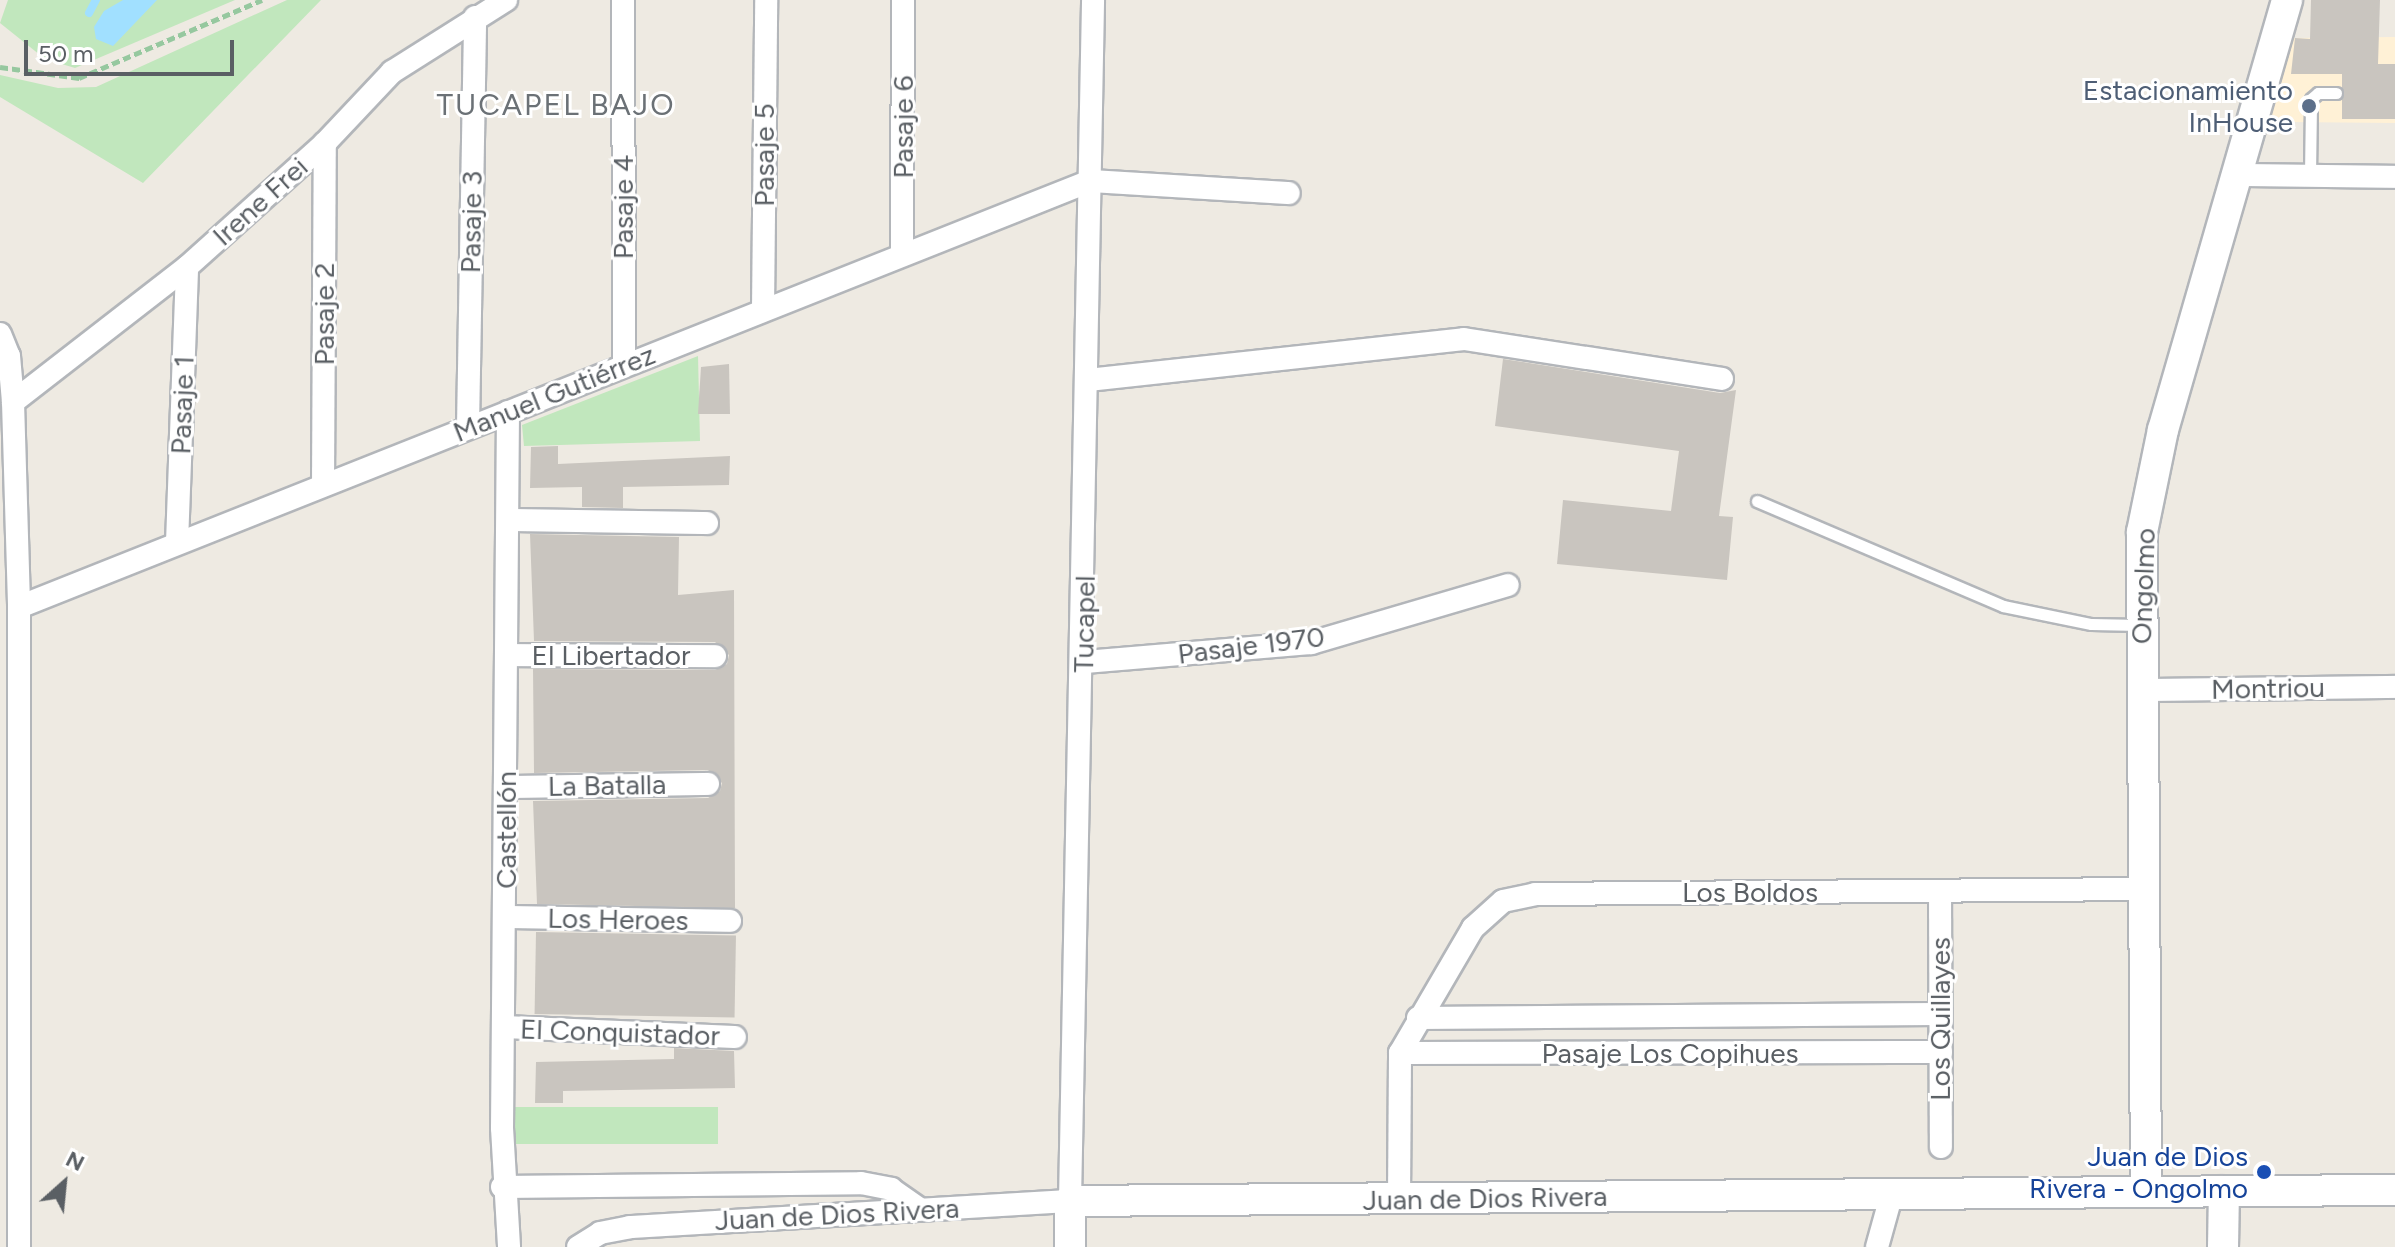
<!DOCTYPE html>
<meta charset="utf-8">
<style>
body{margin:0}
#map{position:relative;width:2395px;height:1247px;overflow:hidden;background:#eeeae2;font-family:Figtree,sans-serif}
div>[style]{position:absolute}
.commercial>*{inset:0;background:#fff1d6}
.green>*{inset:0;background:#c1e7bd;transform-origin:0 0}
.water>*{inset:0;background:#a1e0ff}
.stream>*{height:8px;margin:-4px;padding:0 4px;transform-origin:4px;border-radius:4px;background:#a1e0ff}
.building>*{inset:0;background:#c9c5bf;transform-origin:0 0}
.path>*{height:5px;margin-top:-2.5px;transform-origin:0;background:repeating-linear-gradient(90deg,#96c89f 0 8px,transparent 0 12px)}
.roads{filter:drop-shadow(2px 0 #b3b6ba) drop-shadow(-2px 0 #b3b6ba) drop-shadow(0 2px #b3b6ba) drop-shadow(0 -2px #b3b6ba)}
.lane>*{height:11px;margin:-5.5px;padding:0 5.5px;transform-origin:5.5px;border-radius:5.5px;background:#fff}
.street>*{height:22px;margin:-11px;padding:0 11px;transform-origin:11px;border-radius:11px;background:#fff}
.secondary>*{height:30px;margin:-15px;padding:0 15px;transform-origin:15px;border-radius:15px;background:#fff}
.dots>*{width:22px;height:22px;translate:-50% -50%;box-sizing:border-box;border:4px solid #fff;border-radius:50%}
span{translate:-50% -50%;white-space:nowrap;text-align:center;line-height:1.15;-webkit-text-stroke:6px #fff;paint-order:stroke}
.service-label{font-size:28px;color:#4e5e75}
.right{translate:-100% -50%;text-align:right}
.street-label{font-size:28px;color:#5a5f64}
.transit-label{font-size:28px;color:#164399}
.neighbourhood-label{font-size:30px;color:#6b7176;letter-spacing:2px}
.north{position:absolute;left:24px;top:1143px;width:80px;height:80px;-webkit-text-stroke:6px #fff;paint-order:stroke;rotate:27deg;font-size:22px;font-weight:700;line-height:32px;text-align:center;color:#5a5f64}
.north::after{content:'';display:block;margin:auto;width:28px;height:36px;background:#5a5f64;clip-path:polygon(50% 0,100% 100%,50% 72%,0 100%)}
.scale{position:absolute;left:24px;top:40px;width:210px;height:36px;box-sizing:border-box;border:4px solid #5a5f64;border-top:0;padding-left:10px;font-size:24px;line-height:28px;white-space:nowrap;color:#5a5f64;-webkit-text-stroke:6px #fff;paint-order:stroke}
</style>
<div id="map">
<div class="commercial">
<div style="clip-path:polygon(2395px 37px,2395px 123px,2279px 122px,2272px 115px,2269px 106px,2290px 38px)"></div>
</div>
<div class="green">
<div style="clip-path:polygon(8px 0,235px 0,75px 68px,45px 59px,0 23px)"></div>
<div style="clip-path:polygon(287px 0,321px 0,143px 183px,0 97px,0 75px,58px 88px,96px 87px)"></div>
<div style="clip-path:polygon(698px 356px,700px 441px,524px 446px,522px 425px)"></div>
<div style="left:507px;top:1107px;width:211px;height:37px"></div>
</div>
<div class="water">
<div style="clip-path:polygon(123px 0,157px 0,113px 46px,96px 39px,94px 27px,104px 11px)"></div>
</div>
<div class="stream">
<div style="left:89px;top:13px;width:15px;rotate:-62deg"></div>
</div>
<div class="building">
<div style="clip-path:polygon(2311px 0,2380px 0,2378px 64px,2395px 64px,2395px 119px,2342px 119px,2342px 74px,2291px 74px,2295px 38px,2310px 39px)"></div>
<div style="clip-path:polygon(1503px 359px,1720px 393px,1736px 390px,1719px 516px,1733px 517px,1727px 580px,1557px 564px,1563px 500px,1671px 511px,1679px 451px,1495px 426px)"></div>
<div style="clip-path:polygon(729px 364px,730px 414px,698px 414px,701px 367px)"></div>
<div style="clip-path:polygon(558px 446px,558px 464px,730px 456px,729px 485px,623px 487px,623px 508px,582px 507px,582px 487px,530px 488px,531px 447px)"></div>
<div style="clip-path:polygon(530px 534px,679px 537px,678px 595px,734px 590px,735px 908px,537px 904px,533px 801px,708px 798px,720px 791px,722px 783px,708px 770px,534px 773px,533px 669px,715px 670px,727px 664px,729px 655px,715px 642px,534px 641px)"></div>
<div style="left:536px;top:932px;width:200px;height:82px;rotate:1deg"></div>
<div style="clip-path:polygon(674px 1048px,734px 1051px,735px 1088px,563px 1091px,563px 1103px,535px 1103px,536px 1062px,674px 1059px)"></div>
</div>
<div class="path">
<div style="left:0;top:67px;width:80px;rotate:7.9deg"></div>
<div style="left:79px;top:78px;width:199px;rotate:-23.1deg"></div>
</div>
<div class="roads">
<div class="lane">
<div style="left:2310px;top:175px;width:76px;rotate:-89.2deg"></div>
<div style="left:2311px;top:99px;width:9px;rotate:-41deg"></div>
<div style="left:2318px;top:93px;width:18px"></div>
<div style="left:1757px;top:501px;width:267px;rotate:23.1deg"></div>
<div style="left:2003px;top:606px;width:90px;rotate:11.6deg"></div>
<div style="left:2091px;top:624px;width:49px;rotate:1.2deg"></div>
</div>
<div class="street">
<div style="left:623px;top:0;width:365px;rotate:89.8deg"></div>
<div style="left:2235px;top:175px;width:160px;rotate:0.7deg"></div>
<div style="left:902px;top:255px;width:255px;rotate:-89.8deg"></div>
<div style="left:763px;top:310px;width:310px;rotate:-89.4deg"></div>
<div style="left:0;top:334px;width:24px;rotate:68deg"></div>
<div style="left:9px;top:356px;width:46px;rotate:85deg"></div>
<div style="left:13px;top:402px;width:205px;rotate:88.3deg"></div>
<div style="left:19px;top:607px;width:640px;rotate:90deg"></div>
<div style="left:1088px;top:380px;width:378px;rotate:-6.2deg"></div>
<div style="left:1464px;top:339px;width:261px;rotate:8.8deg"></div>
<div style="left:13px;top:402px;width:220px;rotate:-37.8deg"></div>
<div style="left:187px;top:267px;width:186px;rotate:-41.9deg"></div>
<div style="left:325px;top:143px;width:98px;rotate:-46.7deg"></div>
<div style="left:392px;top:72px;width:135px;rotate:-32.3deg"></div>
<div style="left:508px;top:412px;width:716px;rotate:90.48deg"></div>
<div style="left:502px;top:1128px;width:119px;rotate:86.6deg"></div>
<div style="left:468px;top:427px;width:410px;rotate:-89deg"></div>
<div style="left:323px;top:485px;width:342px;rotate:-89.7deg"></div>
<div style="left:508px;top:520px;width:199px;rotate:0.9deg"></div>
<div style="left:177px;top:543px;width:276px;rotate:-87.9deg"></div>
<div style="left:19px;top:607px;width:1153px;rotate:-21.69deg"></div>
<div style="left:1090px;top:181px;width:199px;rotate:3.5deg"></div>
<div style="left:507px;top:655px;width:208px;rotate:0.3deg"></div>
<div style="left:1084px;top:662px;width:228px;rotate:-4.8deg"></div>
<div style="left:1311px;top:643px;width:205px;rotate:-16.4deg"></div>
<div style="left:2141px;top:690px;width:254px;rotate:-0.7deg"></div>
<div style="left:507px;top:787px;width:201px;rotate:-0.9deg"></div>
<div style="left:1940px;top:891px;width:256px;rotate:89.8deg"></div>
<div style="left:506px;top:917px;width:224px;rotate:1deg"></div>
<div style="left:1418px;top:1018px;width:522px;rotate:-0.44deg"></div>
<div style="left:504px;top:1027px;width:231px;rotate:2.5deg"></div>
<div style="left:1400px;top:1053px;width:541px;rotate:-0.11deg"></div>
<div style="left:502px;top:1187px;width:359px;rotate:-0.6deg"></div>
<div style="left:861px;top:1183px;width:31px;rotate:11deg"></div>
<div style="left:891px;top:1189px;width:35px;rotate:35deg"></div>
<div style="left:1399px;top:1200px;width:147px;rotate:-89.6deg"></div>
<div style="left:1400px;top:1053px;width:145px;rotate:-59.7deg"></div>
<div style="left:1473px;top:928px;width:40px;rotate:-42deg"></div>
<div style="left:1503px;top:901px;width:33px;rotate:-12deg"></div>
<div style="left:1535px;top:894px;width:608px;rotate:-0.47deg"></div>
<div style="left:578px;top:1247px;width:26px;rotate:-32deg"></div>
<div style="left:600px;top:1233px;width:31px;rotate:-11deg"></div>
<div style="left:630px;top:1227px;width:441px;rotate:-3.4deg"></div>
<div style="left:1070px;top:1201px;width:1201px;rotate:-88.9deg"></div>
<div style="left:1877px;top:1247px;width:56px;rotate:-74.5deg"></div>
</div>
<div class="secondary">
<div style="left:2146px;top:1191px;width:659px;rotate:-90.35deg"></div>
<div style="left:2142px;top:532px;width:104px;rotate:-78.4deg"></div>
<div style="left:2163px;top:430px;width:448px;rotate:-73.9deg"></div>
<div style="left:1070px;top:1247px;width:46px;rotate:-90deg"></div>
<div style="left:1070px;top:1201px;width:1325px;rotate:-0.48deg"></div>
<div style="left:2223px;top:1247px;width:56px;rotate:-89deg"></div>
</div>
</div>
<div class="dots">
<div style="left:2309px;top:106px;background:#5c6f8a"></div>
<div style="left:2264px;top:1172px;background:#1a4fb4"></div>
</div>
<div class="service-label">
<span class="right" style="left:2293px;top:106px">Estacionamiento<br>InHouse</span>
</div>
<div class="street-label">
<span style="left:903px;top:127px;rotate:-90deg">Pasaje 6</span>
<span style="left:764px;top:155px;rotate:-90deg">Pasaje 5</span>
<span style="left:260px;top:201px;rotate:-42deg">Irene Frei</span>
<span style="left:623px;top:207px;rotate:-90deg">Pasaje 4</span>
<span style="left:471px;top:222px;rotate:-89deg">Pasaje 3</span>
<span style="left:324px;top:314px;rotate:-90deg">Pasaje 2</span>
<span style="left:554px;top:393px;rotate:-22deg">Manuel Gutiérrez</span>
<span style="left:182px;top:405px;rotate:-88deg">Pasaje 1</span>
<span style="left:2143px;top:586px;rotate:-88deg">Ongolmo</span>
<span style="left:1084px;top:624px;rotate:-89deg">Tucapel</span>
<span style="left:1251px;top:645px;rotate:-7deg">Pasaje 1970</span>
<span style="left:611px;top:655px">El Libertador</span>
<span style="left:2268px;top:688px;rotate:-1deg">Montriou</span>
<span style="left:607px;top:785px;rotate:-1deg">La Batalla</span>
<span style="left:506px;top:830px;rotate:-90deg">Castellón</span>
<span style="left:1750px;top:892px">Los Boldos</span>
<span style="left:618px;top:919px;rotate:1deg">Los Heroes</span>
<span style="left:1940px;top:1019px;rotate:-90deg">Los Quillayes</span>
<span style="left:620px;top:1032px;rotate:2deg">El Conquistador</span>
<span style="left:1670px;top:1053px">Pasaje Los Copihues</span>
<span style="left:1485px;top:1198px;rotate:-1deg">Juan de Dios Rivera</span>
<span style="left:837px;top:1214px;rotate:-3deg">Juan de Dios Rivera</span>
</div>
<div class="transit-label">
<span class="right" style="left:2248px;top:1172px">Juan de Dios<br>Rivera - Ongolmo</span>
</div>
<div class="neighbourhood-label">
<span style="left:556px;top:105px">TUCAPEL BAJO</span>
</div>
<div class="north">N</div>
<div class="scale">50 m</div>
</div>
